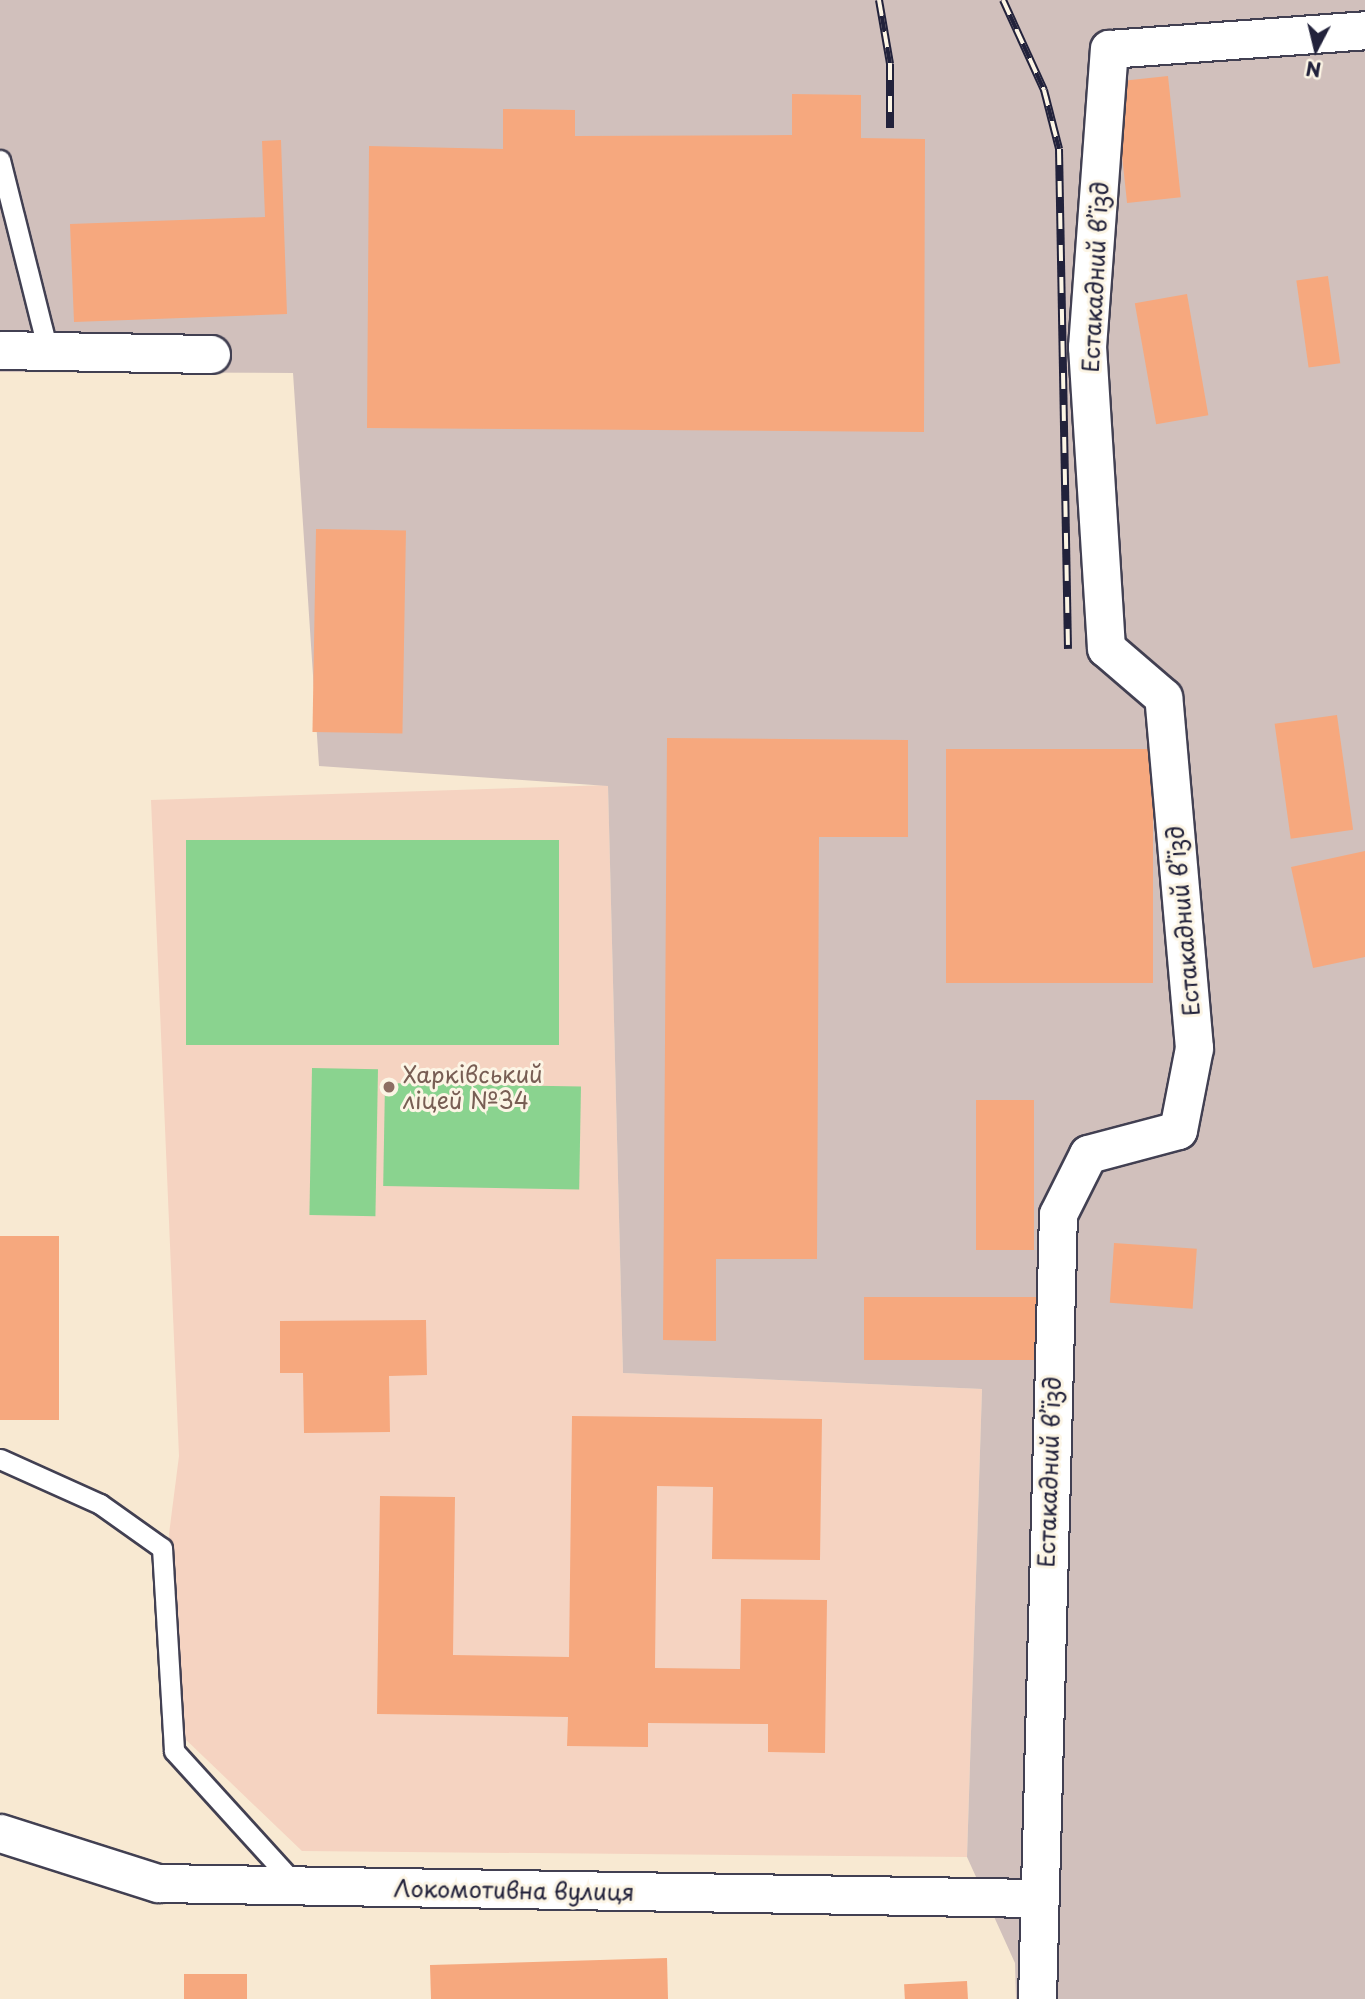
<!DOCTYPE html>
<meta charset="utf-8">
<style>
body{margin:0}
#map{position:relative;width:1365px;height:1999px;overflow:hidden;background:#f8e9d2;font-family:"Playpen Sans",sans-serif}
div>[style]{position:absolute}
.built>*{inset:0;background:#f5d3c1}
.industrial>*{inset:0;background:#d1c0bc}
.green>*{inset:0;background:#8ad38f;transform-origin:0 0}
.building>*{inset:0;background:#f6a87e;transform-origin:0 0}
.roads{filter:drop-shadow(2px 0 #424052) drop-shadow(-2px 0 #424052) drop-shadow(0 2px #424052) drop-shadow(0 -2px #424052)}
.service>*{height:19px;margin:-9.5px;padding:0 9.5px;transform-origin:9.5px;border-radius:9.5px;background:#fff}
.minor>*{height:37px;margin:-18.5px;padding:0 18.5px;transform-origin:18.5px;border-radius:18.5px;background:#fff}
.rail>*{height:8px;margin-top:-4px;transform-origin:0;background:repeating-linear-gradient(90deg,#fcf5e5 0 16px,#22223b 0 32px);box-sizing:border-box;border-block:2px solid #22223b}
.dots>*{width:19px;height:19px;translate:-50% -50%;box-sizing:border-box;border:4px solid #fcf5e5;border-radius:50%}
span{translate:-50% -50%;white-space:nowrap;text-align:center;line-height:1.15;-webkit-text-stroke:6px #fcf5e5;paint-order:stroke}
.street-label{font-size:23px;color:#22223b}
.education-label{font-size:23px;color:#785e54}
.left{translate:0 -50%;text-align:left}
.north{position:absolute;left:1281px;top:14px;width:70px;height:70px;-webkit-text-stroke:5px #fcf5e5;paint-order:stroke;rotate:187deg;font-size:19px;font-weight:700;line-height:28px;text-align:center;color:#22223b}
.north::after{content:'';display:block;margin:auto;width:24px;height:32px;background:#22223b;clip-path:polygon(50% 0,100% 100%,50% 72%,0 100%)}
</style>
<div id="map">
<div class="built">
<div style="clip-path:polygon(608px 785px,623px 1373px,982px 1389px,967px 1857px,302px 1851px,181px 1735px,169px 1534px,179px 1456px,151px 800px)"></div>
</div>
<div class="industrial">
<div style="clip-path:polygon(0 0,1365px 0,1365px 1999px,1016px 1999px,1015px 1963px,967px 1857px,982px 1389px,623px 1373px,608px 786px,319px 766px,293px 373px,0 372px)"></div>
</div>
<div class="green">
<div style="left:186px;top:840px;width:373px;height:205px"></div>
<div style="left:312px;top:1068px;width:66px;height:147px;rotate:1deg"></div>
<div style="left:385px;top:1083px;width:196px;height:103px;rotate:1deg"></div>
</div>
<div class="building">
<div style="left:1168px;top:76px;width:122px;height:54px;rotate:84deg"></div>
<div style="clip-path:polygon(792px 94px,861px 95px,861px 138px,925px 139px,924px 432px,367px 428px,369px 146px,503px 149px,503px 109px,575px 110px,575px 136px,792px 135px)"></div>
<div style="clip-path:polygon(281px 140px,287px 314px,74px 322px,70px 224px,265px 217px,262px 141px)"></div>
<div style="left:1328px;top:276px;width:88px;height:32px;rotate:82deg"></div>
<div style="left:1187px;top:294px;width:123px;height:53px;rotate:80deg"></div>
<div style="left:316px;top:529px;width:90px;height:203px;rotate:1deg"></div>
<div style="left:1337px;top:715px;width:116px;height:63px;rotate:82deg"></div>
<div style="clip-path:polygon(667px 738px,908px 740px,908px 837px,819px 837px,817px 1259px,716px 1259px,716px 1341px,663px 1340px)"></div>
<div style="left:946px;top:749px;width:207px;height:234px"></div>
<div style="clip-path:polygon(1365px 851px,1365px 957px,1313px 968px,1291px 867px)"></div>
<div style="left:976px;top:1100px;width:58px;height:150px"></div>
<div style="left:0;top:1236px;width:59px;height:184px"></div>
<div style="left:1114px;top:1243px;width:83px;height:60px;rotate:4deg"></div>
<div style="left:864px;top:1297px;width:173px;height:63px"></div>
<div style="clip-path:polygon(426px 1320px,427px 1375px,389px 1376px,390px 1432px,304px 1433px,303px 1373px,280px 1373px,280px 1321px)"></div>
<div style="clip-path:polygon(572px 1416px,822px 1419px,820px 1560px,712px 1559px,713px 1487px,657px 1486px,655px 1668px,740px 1669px,741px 1599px,827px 1600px,825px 1753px,768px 1752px,768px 1724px,648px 1723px,648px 1747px,567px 1746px,568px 1717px,377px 1714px,380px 1496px,455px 1497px,453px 1655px,569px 1657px)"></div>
<div style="clip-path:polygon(667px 1958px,668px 1999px,431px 1999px,430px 1965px)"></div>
<div style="left:247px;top:1974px;width:25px;height:63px;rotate:90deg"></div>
<div style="left:967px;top:1981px;width:18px;height:63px;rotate:87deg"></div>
</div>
<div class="roads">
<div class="service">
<div style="left:0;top:160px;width:197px;rotate:75.9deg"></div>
<div style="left:0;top:1459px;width:110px;rotate:24.2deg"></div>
<div style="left:100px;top:1504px;width:76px;rotate:35.4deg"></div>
<div style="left:162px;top:1548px;width:203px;rotate:86.6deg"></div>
<div style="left:174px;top:1751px;width:180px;rotate:47.7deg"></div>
</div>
<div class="minor">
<div style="left:0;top:350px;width:211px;rotate:1.1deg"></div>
<div style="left:0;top:1833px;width:166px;rotate:17.6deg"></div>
<div style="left:158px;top:1883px;width:877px;rotate:0.98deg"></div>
<div style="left:1037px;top:1999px;width:785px;rotate:-88.47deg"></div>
<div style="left:1058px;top:1214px;width:67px;rotate:-63.4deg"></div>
<div style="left:1088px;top:1154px;width:93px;rotate:-14.9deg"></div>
<div style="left:1178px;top:1130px;width:84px;rotate:-79deg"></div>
<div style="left:1194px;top:1048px;width:352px;rotate:-95deg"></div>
<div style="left:1163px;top:697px;width:75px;rotate:-139.3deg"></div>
<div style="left:1106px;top:648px;width:302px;rotate:-93.6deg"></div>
<div style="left:1087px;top:347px;width:299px;rotate:-85.8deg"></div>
<div style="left:1109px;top:49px;width:257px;rotate:-4.2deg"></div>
</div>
</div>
<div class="rail">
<div style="left:879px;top:0;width:65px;rotate:80.2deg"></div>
<div style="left:890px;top:64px;width:64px;rotate:90deg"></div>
<div style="left:1003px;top:0;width:99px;rotate:65.5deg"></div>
<div style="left:1044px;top:90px;width:61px;rotate:75.7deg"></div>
<div style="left:1059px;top:149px;width:500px;rotate:88.97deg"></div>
</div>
<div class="dots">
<div style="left:389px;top:1087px;background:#8d6e63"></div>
</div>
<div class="street-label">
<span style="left:1095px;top:277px;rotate:-87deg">Естакадний в’їзд</span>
<span style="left:1183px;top:921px;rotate:-95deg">Естакадний в’їзд</span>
<span style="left:1049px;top:1472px;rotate:-88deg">Естакадний в’їзд</span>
<span style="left:514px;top:1890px;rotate:1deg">Локомотивна вулиця</span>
</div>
<div class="education-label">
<span class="left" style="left:403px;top:1087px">Харківський<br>ліцей №34</span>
</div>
<div class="north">N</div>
</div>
